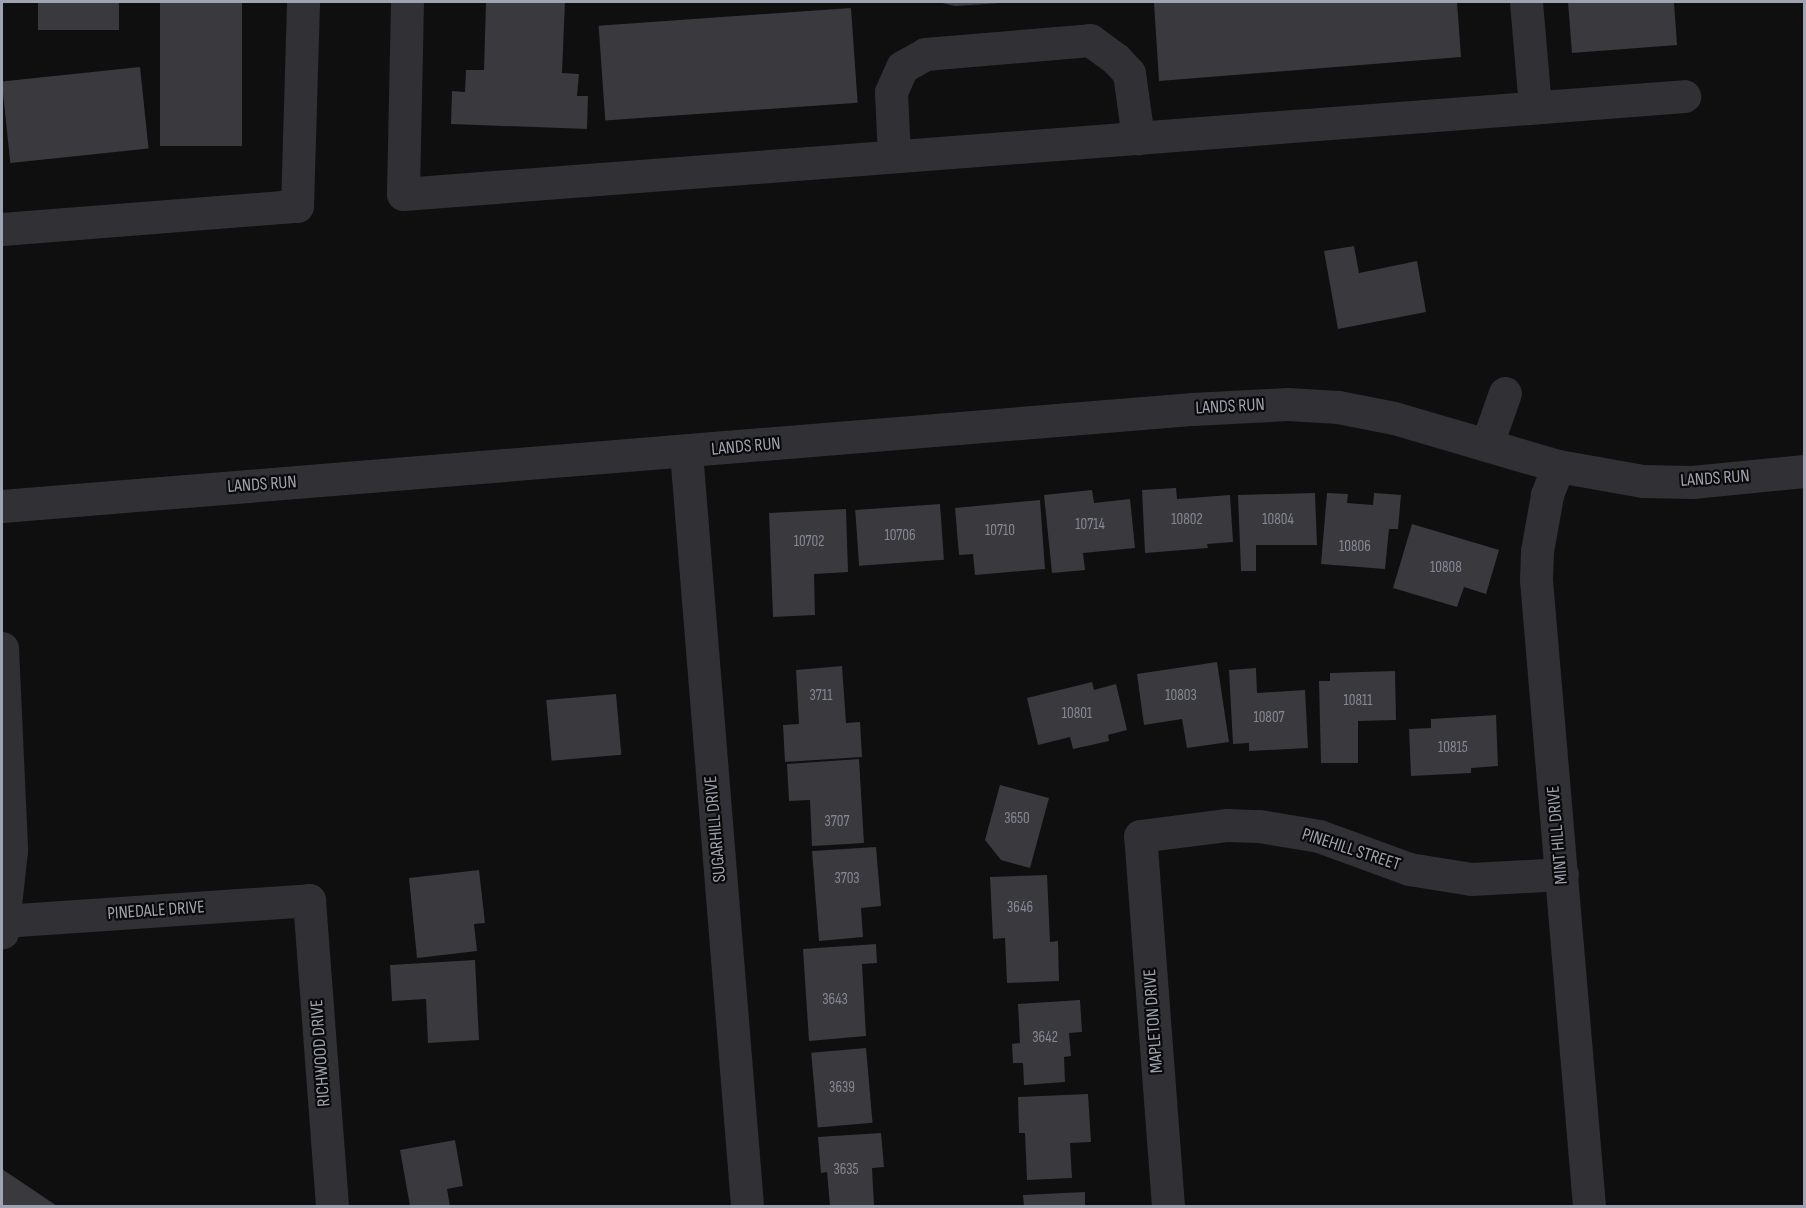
<!DOCTYPE html>
<style>
body{margin:0}
#map{position:relative;width:1806px;height:1208px;overflow:hidden;background:#0f0f10;font-family:"Sofia Sans Condensed",sans-serif}
div>[style]{position:absolute}
.building>*{inset:0;background:#39393e;transform-origin:0 0}
.minor>*{height:33px;margin:-16.5px;padding:0 16.5px;transform-origin:16.5px;border-radius:16.5px;background:#303035}
span{translate:-50% -50%;white-space:nowrap;text-align:center;line-height:1.15;-webkit-text-stroke:4.5px #0a0a0b;paint-order:stroke}
.number-label{font-size:15px;color:#868895}
.number-label span{-webkit-text-stroke-width:0}
.street-label{font-size:18px;color:#a0a3b2}
.frame{position:absolute;inset:0;border:3px solid #a0a3b2;pointer-events:none}
</style>
<div id="map">
<div class="building">
<div style="left:38px;top:2px;width:81px;height:28px"></div>
<div style="left:160px;top:2px;width:82px;height:144px"></div>
<div style="clip-path:polygon(486px 2px,565px 2px,562px 73px,579px 74px,577px 96px,588px 96px,587px 129px,451px 124px,452px 91px,465px 92px,466px 70px,484px 70px)"></div>
<div style="clip-path:polygon(938px 2px,1000px 2px,1001px 3px,955px 6px)"></div>
<div style="clip-path:polygon(1154px 2px,1457px 2px,1461px 57px,1159px 81px)"></div>
<div style="clip-path:polygon(1568px 2px,1674px 2px,1677px 45px,1572px 53px)"></div>
<div style="left:851px;top:8px;width:95px;height:253px;rotate:86deg"></div>
<div style="left:140px;top:67px;width:82px;height:139px;rotate:84deg"></div>
<div style="clip-path:polygon(1354px 246px,1359px 273px,1417px 261px,1426px 312px,1338px 329px,1324px 251px)"></div>
<div style="clip-path:polygon(1176px 488px,1177px 499px,1230px 495px,1233px 542px,1207px 544px,1208px 548px,1145px 553px,1142px 490px)"></div>
<div style="clip-path:polygon(1092px 490px,1094px 503px,1130px 499px,1135px 548px,1083px 553px,1085px 570px,1052px 573px,1044px 495px)"></div>
<div style="clip-path:polygon(1315px 493px,1317px 545px,1256px 545px,1256px 571px,1241px 571px,1238px 495px)"></div>
<div style="clip-path:polygon(1327px 493px,1348px 494px,1347px 503px,1373px 505px,1374px 493px,1401px 495px,1398px 529px,1389px 529px,1385px 569px,1321px 564px)"></div>
<div style="clip-path:polygon(1040px 500px,1045px 569px,975px 575px,973px 554px,959px 555px,955px 508px)"></div>
<div style="left:940px;top:504px;width:56px;height:85px;rotate:86deg"></div>
<div style="clip-path:polygon(846px 509px,848px 572px,814px 574px,815px 615px,773px 617px,769px 513px)"></div>
<div style="clip-path:polygon(1412px 524px,1499px 550px,1486px 594px,1464px 587px,1457px 607px,1393px 588px)"></div>
<div style="clip-path:polygon(1217px 662px,1229px 742px,1187px 748px,1182px 719px,1144px 725px,1137px 674px)"></div>
<div style="clip-path:polygon(842px 666px,846px 723px,860px 722px,862px 757px,785px 762px,783px 725px,799px 724px,796px 670px)"></div>
<div style="clip-path:polygon(1256px 668px,1257px 693px,1305px 690px,1308px 748px,1249px 751px,1249px 743px,1233px 744px,1229px 670px)"></div>
<div style="clip-path:polygon(1395px 671px,1396px 720px,1358px 721px,1358px 763px,1321px 763px,1319px 681px,1330px 681px,1330px 673px)"></div>
<div style="clip-path:polygon(1092px 682px,1094px 690px,1116px 684px,1127px 730px,1108px 735px,1109px 741px,1073px 749px,1070px 737px,1038px 745px,1027px 698px)"></div>
<div style="left:616px;top:694px;width:61px;height:70px;rotate:85deg"></div>
<div style="clip-path:polygon(1496px 715px,1498px 766px,1471px 768px,1471px 773px,1411px 776px,1409px 729px,1431px 728px,1431px 719px)"></div>
<div style="clip-path:polygon(859px 759px,864px 843px,812px 846px,810px 800px,789px 801px,787px 764px)"></div>
<div style="clip-path:polygon(1000px 785px,1049px 798px,1030px 868px,1001px 860px,985px 840px)"></div>
<div style="clip-path:polygon(876px 847px,881px 906px,861px 908px,863px 937px,819px 941px,812px 851px)"></div>
<div style="clip-path:polygon(479px 870px,485px 923px,474px 924px,477px 951px,417px 958px,409px 878px)"></div>
<div style="clip-path:polygon(1047px 875px,1050px 942px,1058px 941px,1059px 981px,1007px 983px,1005px 938px,993px 939px,990px 877px)"></div>
<div style="clip-path:polygon(876px 944px,877px 963px,862px 964px,866px 1036px,809px 1041px,803px 949px)"></div>
<div style="clip-path:polygon(475px 960px,479px 1040px,428px 1043px,426px 999px,392px 1001px,390px 965px)"></div>
<div style="clip-path:polygon(1080px 1000px,1082px 1032px,1069px 1033px,1071px 1056px,1064px 1057px,1065px 1082px,1024px 1085px,1023px 1063px,1013px 1063px,1012px 1044px,1020px 1043px,1018px 1004px)"></div>
<div style="left:866px;top:1048px;width:75px;height:55px;rotate:85deg"></div>
<div style="clip-path:polygon(1088px 1094px,1091px 1142px,1070px 1143px,1072px 1178px,1027px 1180px,1025px 1133px,1019px 1133px,1018px 1097px)"></div>
<div style="clip-path:polygon(881px 1133px,884px 1167px,872px 1168px,874px 1206px,830px 1206px,827px 1172px,821px 1173px,818px 1137px)"></div>
<div style="clip-path:polygon(455px 1140px,463px 1186px,447px 1189px,450px 1206px,410px 1206px,400px 1150px)"></div>
<div style="clip-path:polygon(2px 1169px,57px 1206px,2px 1206px)"></div>
<div style="clip-path:polygon(1085px 1192px,1085px 1206px,1024px 1206px,1023px 1195px)"></div>
</div>
<div class="minor">
<div style="left:407px;top:2px;width:192px;rotate:91.2deg"></div>
<div style="left:403px;top:194px;width:1285px;rotate:-4.37deg"></div>
<div style="left:1526px;top:2px;width:105px;rotate:85.1deg"></div>
<div style="left:894px;top:156px;width:64px;rotate:-92.7deg"></div>
<div style="left:891px;top:92px;width:27px;rotate:-66deg"></div>
<div style="left:902px;top:67px;width:26px;rotate:-29deg"></div>
<div style="left:925px;top:54px;width:166px;rotate:-4.8deg"></div>
<div style="left:1090px;top:40px;width:32px;rotate:36deg"></div>
<div style="left:1116px;top:59px;width:19px;rotate:47deg"></div>
<div style="left:1129px;top:73px;width:66px;rotate:82.1deg"></div>
<div style="left:2px;top:229px;width:296px;rotate:-4.5deg"></div>
<div style="left:297px;top:206px;width:204px;rotate:-88.3deg"></div>
<div style="left:1487px;top:444px;width:54px;rotate:-70.6deg"></div>
<div style="left:686px;top:452px;width:756px;rotate:85.37deg"></div>
<div style="left:1558px;top:466px;width:31px;rotate:111deg"></div>
<div style="left:1547px;top:495px;width:57px;rotate:100.1deg"></div>
<div style="left:1537px;top:551px;width:29px;rotate:92deg"></div>
<div style="left:1536px;top:580px;width:628px;rotate:85.16deg"></div>
<div style="left:2px;top:506px;width:1195px;rotate:-4.66deg"></div>
<div style="left:1193px;top:409px;width:94px;rotate:-3deg"></div>
<div style="left:1287px;top:404px;width:51px;rotate:3.4deg"></div>
<div style="left:1338px;top:407px;width:57px;rotate:11.1deg"></div>
<div style="left:1394px;top:418px;width:171px;rotate:16.3deg"></div>
<div style="left:1558px;top:466px;width:86px;rotate:10deg"></div>
<div style="left:1643px;top:481px;width:49px;rotate:1.2deg"></div>
<div style="left:1692px;top:482px;width:113px;rotate:-5.6deg"></div>
<div style="left:2px;top:648px;width:202px;rotate:87.4deg"></div>
<div style="left:11px;top:850px;width:83px;rotate:96.2deg"></div>
<div style="left:3px;top:921px;width:307px;rotate:-3.9deg"></div>
<div style="left:309px;top:900px;width:307px;rotate:85.7deg"></div>
<div style="left:1168px;top:1206px;width:371px;rotate:-94.3deg"></div>
<div style="left:1140px;top:836px;width:88px;rotate:-7.2deg"></div>
<div style="left:1227px;top:825px;width:32px;rotate:2deg"></div>
<div style="left:1259px;top:826px;width:61px;rotate:9.5deg"></div>
<div style="left:1319px;top:836px;width:96px;rotate:20.1deg"></div>
<div style="left:1409px;top:869px;width:63px;rotate:9.2deg"></div>
<div style="left:1471px;top:879px;width:91px;rotate:-3.1deg"></div>
</div>
<div class="number-label">
<span style="left:1187px;top:520px">10802</span>
<span style="left:1278px;top:520px">10804</span>
<span style="left:1090px;top:525px">10714</span>
<span style="left:1000px;top:531px">10710</span>
<span style="left:900px;top:536px">10706</span>
<span style="left:809px;top:542px">10702</span>
<span style="left:1355px;top:547px">10806</span>
<span style="left:1446px;top:568px">10808</span>
<span style="left:821px;top:696px">3711</span>
<span style="left:1181px;top:696px">10803</span>
<span style="left:1358px;top:701px">10811</span>
<span style="left:1077px;top:714px">10801</span>
<span style="left:1269px;top:718px">10807</span>
<span style="left:1453px;top:748px">10815</span>
<span style="left:1017px;top:819px">3650</span>
<span style="left:837px;top:822px">3707</span>
<span style="left:847px;top:879px">3703</span>
<span style="left:1020px;top:908px">3646</span>
<span style="left:835px;top:1000px">3643</span>
<span style="left:1045px;top:1038px">3642</span>
<span style="left:842px;top:1088px">3639</span>
<span style="left:846px;top:1170px">3635</span>
</div>
<div class="street-label">
<span style="left:1230px;top:407px;rotate:-3deg">LANDS RUN</span>
<span style="left:746px;top:447px;rotate:-5deg">LANDS RUN</span>
<span style="left:1715px;top:479px;rotate:-4deg">LANDS RUN</span>
<span style="left:262px;top:485px;rotate:-4deg">LANDS RUN</span>
<span style="left:716px;top:829px;rotate:-95deg">SUGARHILL DRIVE</span>
<span style="left:1558px;top:835px;rotate:-95deg">MINT HILL DRIVE</span>
<span style="left:1351px;top:850px;rotate:18deg">PINEHILL STREET</span>
<span style="left:156px;top:911px;rotate:-4deg">PINEDALE DRIVE</span>
<span style="left:1154px;top:1021px;rotate:-94deg">MAPLETON DRIVE</span>
<span style="left:321px;top:1053px;rotate:-94deg">RICHWOOD DRIVE</span>
</div>
<div class="frame"></div>
</div>
